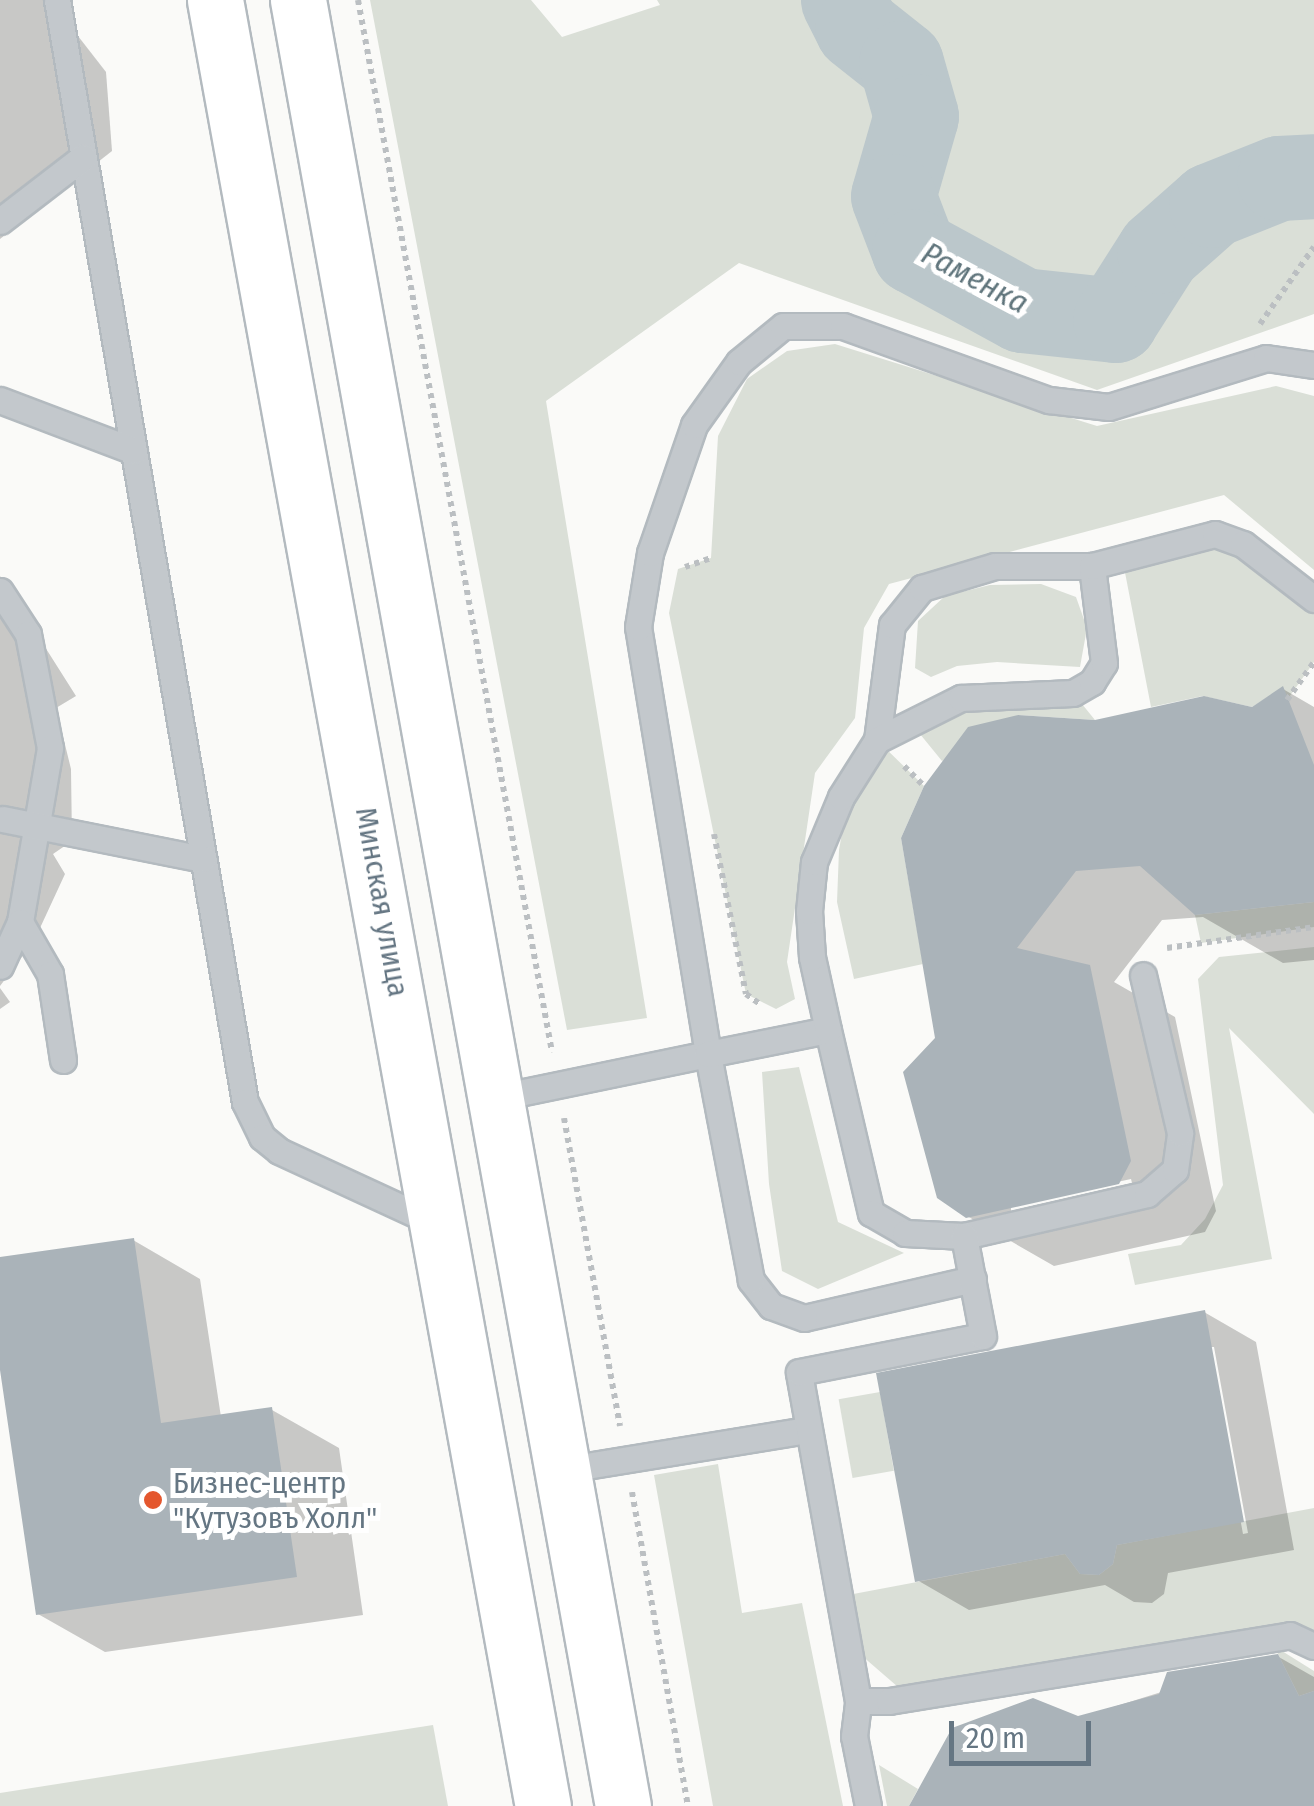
<!DOCTYPE html>
<meta charset="utf-8">
<style>
body{margin:0}
#map{position:relative;width:1314px;height:1806px;overflow:hidden;background:#fafaf8;font-family:"Fira Sans Condensed",sans-serif}
div>[style]{position:absolute}
.green>*{inset:0;background:#dadfd7;transform-origin:0 0}
.shadow>*{inset:0;background:#0003}
.river>*{height:85px;margin:-42.5px;padding:0 42.5px;transform-origin:42.5px;border-radius:42.5px;background:#bbc7cb}
.building>*{inset:0;background:#aab3b9}
.path>*{height:6px;margin-top:-3px;transform-origin:0;background:repeating-linear-gradient(90deg,#bbbfc2 0 5px,transparent 0 10px)}
.roads{filter:drop-shadow(2px 0 #b3babf) drop-shadow(-2px 0 #b3babf) drop-shadow(0 2px #b3babf) drop-shadow(0 -2px #b3babf)}
.service>*{height:25px;margin:-12.5px;padding:0 12.5px;transform-origin:12.5px;border-radius:12.5px;background:#c3c8cc}
.secondary>*{height:55px;margin:-27.5px;padding:0 27.5px;transform-origin:27.5px;border-radius:27.5px;background:#fff}
.dots>*{width:28px;height:28px;translate:-50% -50%;box-sizing:border-box;border:5px solid #fff;border-radius:50%}
span{translate:-50% -50%;white-space:nowrap;text-align:center;line-height:1.15;-webkit-text-stroke:10px #fff;paint-order:stroke}
.street-label{font-size:30px;color:#657683}
.poi-label{font-size:30px;color:#657683}
.left{translate:0 -50%;text-align:left}
.water-label{font-size:32px;color:#60757c;font-style:italic}
.scale{position:absolute;left:949px;top:1721px;width:142px;height:45px;box-sizing:border-box;border:5px solid #657683;border-top:0;padding-left:12px;font-size:30px;line-height:35px;white-space:nowrap;color:#657683;-webkit-text-stroke:8px #fff;paint-order:stroke}
</style>
<div id="map">
<div class="green">
<div style="clip-path:polygon(370px 0,531px 0,562px 37px,660px 5px,657px 0,1314px 0,1314px 314px,1097px 390px,739px 263px,546px 401px,647px 1018px,567px 1030px)"></div>
<div style="clip-path:polygon(835px 344px,1097px 426px,1276px 386px,1314px 396px,1314px 570px,1224px 495px,889px 584px,864px 628px,855px 718px,815px 773px,787px 962px,795px 999px,776px 1009px,746px 994px,669px 613px,678px 569px,711px 558px,718px 436px,747px 379px,787px 351px)"></div>
<div style="clip-path:polygon(1215px 534px,1314px 599px,1314px 662px,1287px 700px,1271px 695px,1252px 707px,1203px 696px,1151px 707px,1122px 557px)"></div>
<div style="clip-path:polygon(1041px 584px,1076px 597px,1087px 628px,1080px 667px,997px 662px,957px 666px,931px 677px,915px 668px,918px 621px,945px 596px,990px 585px)"></div>
<div style="clip-path:polygon(1073px 693px,1095px 720px,1018px 715px,942px 761px,911px 723px,961px 698px)"></div>
<div style="clip-path:polygon(877px 740px,924px 786px,901px 838px,923px 964px,854px 979px,837px 902px,839px 850px,851px 781px)"></div>
<div style="clip-path:polygon(1314px 902px,1314px 927px,1201px 943px,1195px 915px)"></div>
<div style="clip-path:polygon(1314px 947px,1314px 1114px,1229px 1028px,1272px 1259px,1135px 1285px,1128px 1254px,1181px 1245px,1205px 1219px,1223px 1185px,1198px 979px,1219px 957px)"></div>
<div style="clip-path:polygon(799px 1067px,838px 1222px,904px 1253px,818px 1289px,782px 1271px,769px 1184px,762px 1072px)"></div>
<div style="left:880px;top:1392px;width:80px;height:42px;rotate:80deg"></div>
<div style="clip-path:polygon(718px 1464px,742px 1613px,802px 1603px,843px 1806px,713px 1806px,654px 1475px)"></div>
<div style="clip-path:polygon(1314px 1508px,1314px 1634px,898px 1687px,861px 1655px,848px 1595px,1065px 1554px,1080px 1574px,1099px 1575px,1113px 1564px,1117px 1545px)"></div>
<div style="clip-path:polygon(1274px 1646px,1314px 1671px,1314px 1691px,1299px 1696px)"></div>
<div style="clip-path:polygon(433px 1725px,448px 1806px,0 1806px,0 1793px)"></div>
<div style="clip-path:polygon(879px 1765px,918px 1789px,909px 1806px,887px 1806px)"></div>
</div>
<div class="shadow">
<div style="clip-path:polygon(0 0,50px 0,106px 72px,112px 151px,0 239px)"></div>
<div style="clip-path:polygon(0 576px,76px 696px,56px 708px,71px 769px,72px 841px,53px 854px,65px 874px,34px 941px,0 986px)"></div>
<div style="clip-path:polygon(evenodd,1283px 689px,1314px 707px,1314px 960px,1283px 963px,1203px 917px,1162px 920px,1114px 982px,1175px 1017px,1216px 1211px,1205px 1232px,1054px 1266px,967px 1216px,938px 1039px,1095px 722px,1253px 709px,1283px 689px,1131px 1179px,1132px 1183px,1011px 1211px,1011px 1205px,1131px 1179px)"></div>
<div style="clip-path:polygon(0 988px,10px 1002px,0 1009px)"></div>
<div style="clip-path:polygon(133px 1240px,200px 1279px,221px 1417px,272px 1410px,339px 1448px,363px 1615px,105px 1652px,38px 1614px,0 1353px,0 1260px)"></div>
<div style="clip-path:polygon(evenodd,1204px 1312px,1256px 1342px,1294px 1550px,1168px 1573px,1164px 1594px,1152px 1603px,1134px 1602px,1105px 1585px,969px 1610px,917px 1580px,1204px 1312px,1209px 1347px,1214px 1347px,1248px 1533px,1243px 1534px,1209px 1347px)"></div>
<div style="clip-path:polygon(1277px 1656px,1314px 1677px,1314px 1806px,912px 1806px,1078px 1718px)"></div>
</div>
<div class="river">
<div style="left:843px;top:0;width:31px;rotate:63deg"></div>
<div style="left:857px;top:28px;width:56px;rotate:38.5deg"></div>
<div style="left:901px;top:63px;width:55px;rotate:74.2deg"></div>
<div style="left:916px;top:116px;width:83px;rotate:106deg"></div>
<div style="left:893px;top:196px;width:59px;rotate:69.1deg"></div>
<div style="left:914px;top:251px;width:123px;rotate:28.6deg"></div>
<div style="left:1022px;top:310px;width:94px;rotate:6.1deg"></div>
<div style="left:1115px;top:320px;width:82px;rotate:-57.5deg"></div>
<div style="left:1159px;top:251px;width:69px;rotate:-41.5deg"></div>
<div style="left:1211px;top:205px;width:73px;rotate:-21.7deg"></div>
<div style="left:1279px;top:178px;width:35px;rotate:-3deg"></div>
</div>
<div class="building">
<div style="clip-path:polygon(1283px 686px,1314px 765px,1314px 902px,1195px 915px,1140px 866px,1076px 871px,1017px 948px,1090px 965px,1131px 1161px,1119px 1184px,966px 1218px,937px 1198px,903px 1072px,935px 1038px,901px 838px,924px 786px,968px 727px,1018px 715px,1095px 720px,1204px 696px,1252px 707px)"></div>
<div style="clip-path:polygon(134px 1238px,161px 1423px,272px 1407px,297px 1577px,36px 1615px,0 1370px,0 1257px)"></div>
<div style="clip-path:polygon(1205px 1310px,1244px 1522px,1117px 1545px,1113px 1564px,1099px 1575px,1080px 1574px,1065px 1554px,915px 1582px,876px 1373px)"></div>
<div style="clip-path:polygon(1278px 1654px,1299px 1696px,1314px 1691px,1314px 1806px,909px 1806px,952px 1728px,1033px 1698px,1078px 1716px,1159px 1694px,1167px 1672px)"></div>
</div>
<div class="path">
<div style="left:358px;top:0;width:1070px;rotate:79.55deg"></div>
<div style="left:1260px;top:324px;width:94px;rotate:-55deg"></div>
<div style="left:685px;top:567px;width:28px;rotate:-19deg"></div>
<div style="left:1287px;top:700px;width:47px;rotate:-54.6deg"></div>
<div style="left:904px;top:766px;width:28px;rotate:45deg"></div>
<div style="left:714px;top:834px;width:163px;rotate:78.7deg"></div>
<div style="left:746px;top:994px;width:19px;rotate:36deg"></div>
<div style="left:1167px;top:948px;width:148px;rotate:-8.1deg"></div>
<div style="left:564px;top:1118px;width:313px;rotate:79.7deg"></div>
<div style="left:632px;top:1492px;width:319px;rotate:79.9deg"></div>
</div>
<div class="roads">
<div class="service">
<div style="left:57px;top:0;width:1118px;rotate:80.32deg"></div>
<div style="left:245px;top:1102px;width:39px;rotate:64deg"></div>
<div style="left:262px;top:1137px;width:22px;rotate:39deg"></div>
<div style="left:279px;top:1151px;width:174px;rotate:24.8deg"></div>
<div style="left:0;top:221px;width:105px;rotate:-37.6deg"></div>
<div style="left:0;top:400px;width:143px;rotate:20.8deg"></div>
<div style="left:0;top:591px;width:51px;rotate:56.9deg"></div>
<div style="left:28px;top:634px;width:116px;rotate:79.1deg"></div>
<div style="left:50px;top:748px;width:177px;rotate:99.8deg"></div>
<div style="left:20px;top:922px;width:48px;rotate:114.4deg"></div>
<div style="left:877px;top:740px;width:116px;rotate:-82.6deg"></div>
<div style="left:892px;top:625px;width:48px;rotate:-51deg"></div>
<div style="left:922px;top:588px;width:76px;rotate:-16.8deg"></div>
<div style="left:995px;top:566px;width:97px"></div>
<div style="left:3px;top:819px;width:204px;rotate:11.3deg"></div>
<div style="left:20px;top:922px;width:60px;rotate:60deg"></div>
<div style="left:50px;top:974px;width:87px;rotate:81.4deg"></div>
<div style="left:828px;top:1030px;width:188px;rotate:76.8deg"></div>
<div style="left:871px;top:1213px;width:39px;rotate:30deg"></div>
<div style="left:905px;top:1233px;width:59px;rotate:2.9deg"></div>
<div style="left:964px;top:1236px;width:188px;rotate:-12.9deg"></div>
<div style="left:1147px;top:1194px;width:37px;rotate:-41deg"></div>
<div style="left:1175px;top:1170px;width:37px;rotate:-82deg"></div>
<div style="left:1180px;top:1133px;width:162px;rotate:-103.2deg"></div>
<div style="left:495px;top:1098px;width:217px;rotate:-11.7deg"></div>
<div style="left:708px;top:1054px;width:433px;rotate:-99.3deg"></div>
<div style="left:638px;top:627px;width:75px;rotate:-80.8deg"></div>
<div style="left:650px;top:553px;width:135px;rotate:-71deg"></div>
<div style="left:694px;top:425px;width:77px;rotate:-54.5deg"></div>
<div style="left:739px;top:362px;width:57px;rotate:-39.3deg"></div>
<div style="left:783px;top:326px;width:60px"></div>
<div style="left:843px;top:326px;width:219px;rotate:19.8deg"></div>
<div style="left:1049px;top:400px;width:60px;rotate:6.7deg"></div>
<div style="left:1109px;top:407px;width:164px;rotate:-17.3deg"></div>
<div style="left:1266px;top:358px;width:49px;rotate:8.3deg"></div>
<div style="left:973px;top:1279px;width:173px;rotate:167deg"></div>
<div style="left:804px;top:1318px;width:35px;rotate:-160deg"></div>
<div style="left:771px;top:1306px;width:33px;rotate:-128deg"></div>
<div style="left:751px;top:1280px;width:230px;rotate:-100.8deg"></div>
<div style="left:708px;top:1054px;width:122px;rotate:-11.3deg"></div>
<div style="left:828px;top:1030px;width:75px;rotate:-102.4deg"></div>
<div style="left:812px;top:957px;width:46px;rotate:-93.7deg"></div>
<div style="left:809px;top:911px;width:49px;rotate:-84.2deg"></div>
<div style="left:814px;top:862px;width:70px;rotate:-67.4deg"></div>
<div style="left:841px;top:797px;width:67px;rotate:-57.7deg"></div>
<div style="left:877px;top:740px;width:94px;rotate:-26.6deg"></div>
<div style="left:961px;top:698px;width:112px;rotate:-2.6deg"></div>
<div style="left:1073px;top:693px;width:22px;rotate:-30deg"></div>
<div style="left:1092px;top:682px;width:22px;rotate:-58deg"></div>
<div style="left:1104px;top:663px;width:98px;rotate:-97.1deg"></div>
<div style="left:1092px;top:566px;width:127px;rotate:-14.6deg"></div>
<div style="left:1215px;top:534px;width:30px;rotate:20deg"></div>
<div style="left:1243px;top:544px;width:90px;rotate:37.8deg"></div>
<div style="left:562px;top:1470px;width:247px;rotate:-9.3deg"></div>
<div style="left:858px;top:1701px;width:334px;rotate:-100.2deg"></div>
<div style="left:799px;top:1372px;width:187px;rotate:-11.1deg"></div>
<div style="left:983px;top:1336px;width:102px;rotate:-100.8deg"></div>
<div style="left:868px;top:1806px;width:71px;rotate:-101.3deg"></div>
<div style="left:854px;top:1736px;width:35px;rotate:-83deg"></div>
<div style="left:858px;top:1701px;width:31px"></div>
<div style="left:889px;top:1701px;width:406px;rotate:-9.3deg"></div>
<div style="left:1290px;top:1635px;width:26px;rotate:25deg"></div>
</div>
<div class="secondary">
<div style="left:215px;top:0;width:1836px;rotate:79.71deg"></div>
<div style="left:298px;top:0;width:1835px;rotate:79.8deg"></div>
</div>
</div>
<div class="dots">
<div style="left:153px;top:1500px;background:#e4572e"></div>
</div>
<div class="street-label">
<span style="left:382px;top:902px;rotate:80deg">Минская улица</span>
</div>
<div class="poi-label">
<span class="left" style="left:173px;top:1500px">Бизнес-центр<br>"Кутузовъ Холл"</span>
</div>
<div class="water-label">
<span style="left:975px;top:278px;rotate:28deg">Раменка</span>
</div>
<div class="scale">20 m</div>
</div>
